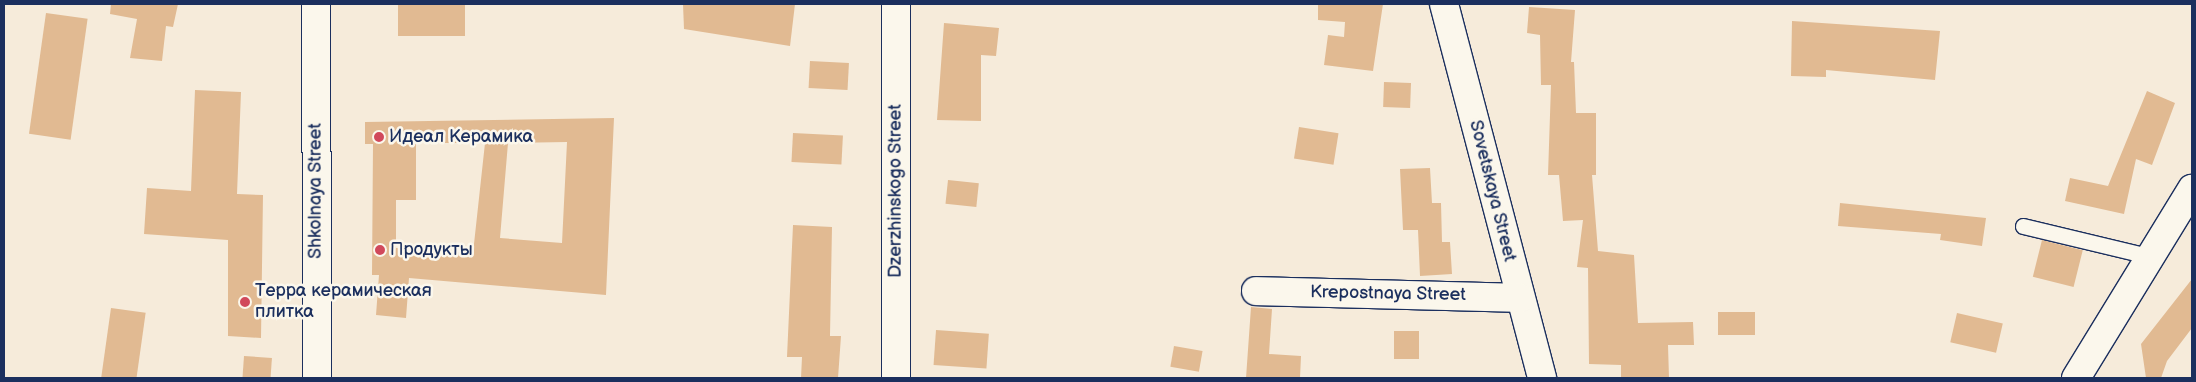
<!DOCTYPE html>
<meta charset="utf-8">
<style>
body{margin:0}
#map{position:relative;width:2196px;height:382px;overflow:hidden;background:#f6ebda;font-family:"Balsamiq Sans",sans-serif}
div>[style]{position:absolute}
.building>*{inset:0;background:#e1ba92;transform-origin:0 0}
.roads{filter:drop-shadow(1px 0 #1b2f5e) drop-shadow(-1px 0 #1b2f5e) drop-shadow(0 1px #1b2f5e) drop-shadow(0 -1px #1b2f5e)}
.lane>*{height:15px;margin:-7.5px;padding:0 7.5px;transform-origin:7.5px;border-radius:7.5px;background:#fbf7ec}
.street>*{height:28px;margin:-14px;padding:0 14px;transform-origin:14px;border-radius:14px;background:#fbf7ec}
.secondary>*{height:28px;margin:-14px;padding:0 14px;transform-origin:14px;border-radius:14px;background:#fbf7ec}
.dots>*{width:14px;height:14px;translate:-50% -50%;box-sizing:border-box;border:2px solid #fbf7ec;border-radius:50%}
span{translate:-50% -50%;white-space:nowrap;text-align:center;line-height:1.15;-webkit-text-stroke:5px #fbf7ec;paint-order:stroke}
.poi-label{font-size:18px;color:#1b2f5e}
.left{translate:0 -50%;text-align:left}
.street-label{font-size:18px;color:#1b2f5e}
.frame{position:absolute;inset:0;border:5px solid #1b2f5e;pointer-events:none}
</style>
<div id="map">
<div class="building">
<div style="clip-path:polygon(111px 4px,178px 4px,173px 27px,166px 26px,162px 61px,130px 58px,137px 19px,110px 14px)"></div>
<div style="left:398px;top:4px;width:67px;height:32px"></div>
<div style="clip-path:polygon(683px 4px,795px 4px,790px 46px,684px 29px)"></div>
<div style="clip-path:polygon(1318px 4px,1383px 4px,1373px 71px,1324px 65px,1328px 35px,1344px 37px,1345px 22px,1318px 20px)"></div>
<div style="clip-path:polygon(1529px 7px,1575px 10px,1571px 62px,1574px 62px,1576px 113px,1596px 113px,1596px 175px,1592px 175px,1598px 251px,1634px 255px,1638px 323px,1693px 322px,1694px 345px,1668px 345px,1669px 378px,1621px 378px,1621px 365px,1589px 364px,1588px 268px,1577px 267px,1583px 220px,1563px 221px,1559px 175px,1548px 175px,1551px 85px,1541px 85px,1540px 35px,1527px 33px)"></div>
<div style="left:46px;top:13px;width:42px;height:122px;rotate:8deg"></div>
<div style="clip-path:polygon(1792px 21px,1940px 31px,1935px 80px,1826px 70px,1826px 77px,1791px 76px)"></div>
<div style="clip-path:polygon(944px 23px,999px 28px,996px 56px,981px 55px,981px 121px,937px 120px)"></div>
<div style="left:810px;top:61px;width:39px;height:27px;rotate:3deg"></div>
<div style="left:1384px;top:82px;width:27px;height:25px;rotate:2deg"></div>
<div style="clip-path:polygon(195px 90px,241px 92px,237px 194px,263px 195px,261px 338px,228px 336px,228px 240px,144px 234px,147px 188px,191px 191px)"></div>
<div style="clip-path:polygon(2147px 91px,2175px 103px,2152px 165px,2136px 159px,2124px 214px,2065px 201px,2070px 178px,2108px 186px)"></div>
<div style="clip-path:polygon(evenodd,614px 118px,606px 295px,409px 278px,406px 318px,376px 315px,379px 275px,372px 275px,373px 144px,365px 144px,365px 122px,614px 118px,567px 142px,562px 243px,500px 238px,508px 143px,567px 142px,614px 118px,416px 143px,485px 143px,473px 253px,396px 248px,396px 200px,416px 200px,416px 143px)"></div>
<div style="left:1299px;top:127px;width:40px;height:32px;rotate:9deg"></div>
<div style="left:793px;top:133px;width:50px;height:29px;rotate:3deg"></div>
<div style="clip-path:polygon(1430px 168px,1432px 203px,1441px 203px,1442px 242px,1450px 242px,1452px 274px,1420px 276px,1418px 230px,1403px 230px,1400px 169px)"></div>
<div style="left:948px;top:180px;width:31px;height:24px;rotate:6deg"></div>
<div style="clip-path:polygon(1840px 203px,1986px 218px,1982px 246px,1940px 240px,1941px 234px,1838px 226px)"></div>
<div style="clip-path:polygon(793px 225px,832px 227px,830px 336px,841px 336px,838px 378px,801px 378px,802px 357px,787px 357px)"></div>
<div style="left:2042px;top:240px;width:42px;height:38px;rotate:14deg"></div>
<div style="clip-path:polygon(2192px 279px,2192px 328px,2167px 361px,2161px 378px,2146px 378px,2141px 344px)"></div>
<div style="clip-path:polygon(1251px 307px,1272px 309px,1269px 354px,1301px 356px,1300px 378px,1246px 378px)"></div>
<div style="left:111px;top:308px;width:35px;height:71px;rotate:8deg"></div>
<div style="left:1718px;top:312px;width:37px;height:23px"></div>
<div style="left:1957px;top:313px;width:47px;height:30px;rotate:13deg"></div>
<div style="left:936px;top:330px;width:53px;height:35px;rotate:4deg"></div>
<div style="left:1394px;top:331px;width:25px;height:28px"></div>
<div style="left:1174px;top:346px;width:29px;height:21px;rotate:10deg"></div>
<div style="left:244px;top:356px;width:28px;height:22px;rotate:4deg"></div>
</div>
<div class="roads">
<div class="lane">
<div style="left:2023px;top:226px;width:133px;rotate:13.5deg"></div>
</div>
<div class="street">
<div style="left:1444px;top:4px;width:387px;rotate:75.3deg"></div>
<div style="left:1256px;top:291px;width:264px;rotate:1.5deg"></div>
<div style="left:896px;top:378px;width:374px;rotate:-90deg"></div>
<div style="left:2076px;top:378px;width:222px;rotate:-58.5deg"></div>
</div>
<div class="secondary">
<div style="left:316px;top:4px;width:374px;rotate:89.8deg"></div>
</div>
</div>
<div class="dots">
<div style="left:379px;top:137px;background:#d1495b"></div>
<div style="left:380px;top:250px;background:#d1495b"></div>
<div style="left:245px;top:302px;background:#d1495b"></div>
</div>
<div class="poi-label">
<span class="left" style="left:389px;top:137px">Идеал Керамика</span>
<span class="left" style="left:390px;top:250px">Продукты</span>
<span class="left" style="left:255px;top:302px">Терра керамическая<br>плитка</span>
</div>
<div class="street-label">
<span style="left:316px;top:191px;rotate:-90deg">Shkolnaya Street</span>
<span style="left:896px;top:191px;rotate:-90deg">Dzerzhinskogo Street</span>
<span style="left:1492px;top:191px;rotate:76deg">Sovetskaya Street</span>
<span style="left:1388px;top:294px;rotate:1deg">Krepostnaya Street</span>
</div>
<div class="frame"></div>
</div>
